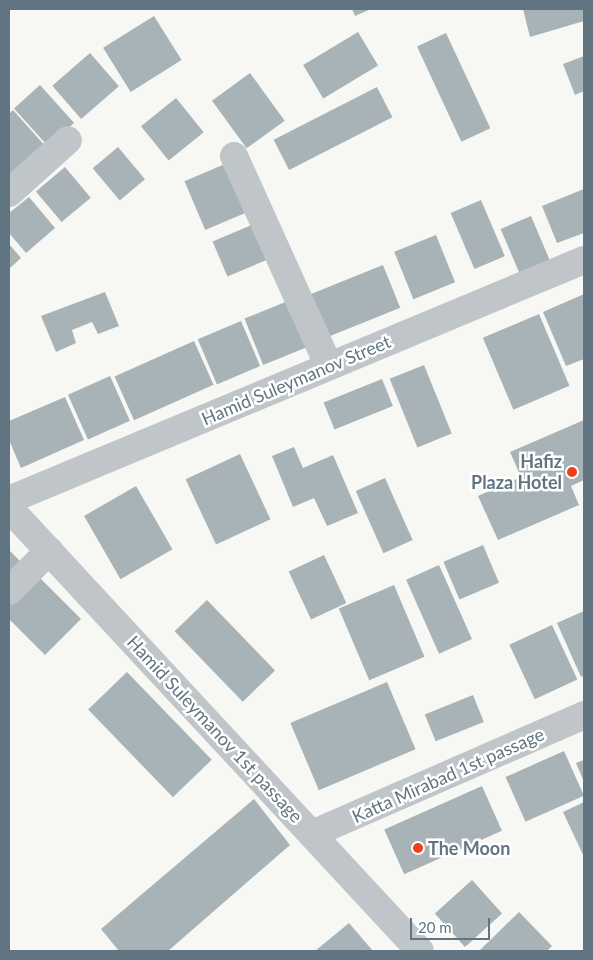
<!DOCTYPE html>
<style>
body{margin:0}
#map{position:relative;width:593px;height:960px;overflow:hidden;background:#f7f7f3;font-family:Lato,sans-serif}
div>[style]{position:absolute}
.building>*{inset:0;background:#a8b3b8;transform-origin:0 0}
.minor>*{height:28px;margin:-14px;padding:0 14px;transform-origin:14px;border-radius:14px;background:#bfc5c8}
.dots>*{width:14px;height:14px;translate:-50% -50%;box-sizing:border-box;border:2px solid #fff;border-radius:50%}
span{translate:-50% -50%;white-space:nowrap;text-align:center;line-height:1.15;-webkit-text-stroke:5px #fff;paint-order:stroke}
.street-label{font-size:18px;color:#607581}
.poi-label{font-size:18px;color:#607581;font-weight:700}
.right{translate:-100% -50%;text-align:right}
.left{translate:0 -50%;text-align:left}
.frame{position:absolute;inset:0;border:10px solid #607581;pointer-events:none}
.scale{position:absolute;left:410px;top:918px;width:80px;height:22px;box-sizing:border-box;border:2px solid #607581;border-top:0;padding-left:6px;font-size:15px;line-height:18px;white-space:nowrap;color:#607581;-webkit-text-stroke:4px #fff;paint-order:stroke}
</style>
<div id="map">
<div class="building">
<div style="clip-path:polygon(352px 9px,371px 9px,355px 16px)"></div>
<div style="clip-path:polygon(523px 9px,584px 9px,584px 21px,530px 37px)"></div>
<div style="left:154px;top:16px;width:52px;height:60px;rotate:58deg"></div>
<div style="left:358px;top:32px;width:39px;height:64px;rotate:59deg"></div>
<div style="left:446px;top:33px;width:105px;height:32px;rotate:65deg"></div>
<div style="left:90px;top:53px;width:44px;height:50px;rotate:49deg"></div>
<div style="clip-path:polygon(584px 56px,584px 91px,575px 95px,563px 64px)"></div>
<div style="left:250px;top:73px;width:59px;height:47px;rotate:54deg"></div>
<div style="left:40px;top:85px;width:51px;height:35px;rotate:48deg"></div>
<div style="left:377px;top:87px;width:34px;height:116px;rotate:63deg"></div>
<div style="left:176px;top:98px;width:44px;height:45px;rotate:51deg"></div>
<div style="clip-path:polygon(13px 110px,47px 148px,9px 182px,9px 114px)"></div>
<div style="left:118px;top:147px;width:42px;height:33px;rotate:50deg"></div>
<div style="left:225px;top:164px;width:53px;height:44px;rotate:67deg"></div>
<div style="left:65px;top:167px;width:40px;height:38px;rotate:50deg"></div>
<div style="clip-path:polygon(584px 189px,584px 233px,557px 243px,542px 206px)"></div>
<div style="clip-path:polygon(29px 197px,55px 228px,26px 253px,9px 233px,9px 213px)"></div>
<div style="left:481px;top:200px;width:61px;height:33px;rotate:67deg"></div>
<div style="left:531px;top:216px;width:54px;height:33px;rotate:67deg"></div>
<div style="left:254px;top:224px;width:38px;height:45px;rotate:67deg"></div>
<div style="left:436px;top:235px;width:51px;height:45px;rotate:68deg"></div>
<div style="clip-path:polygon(9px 244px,21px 258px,9px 269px)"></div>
<div style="left:383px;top:265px;width:46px;height:79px;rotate:68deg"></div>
<div style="clip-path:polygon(105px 292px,119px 326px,98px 334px,92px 322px,72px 330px,76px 343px,56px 352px,41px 316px)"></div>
<div style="clip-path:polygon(584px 294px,584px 359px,566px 366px,543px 312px)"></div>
<div style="left:288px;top:301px;width:50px;height:47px;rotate:68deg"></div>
<div style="left:539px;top:314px;width:78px;height:61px;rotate:67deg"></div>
<div style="left:241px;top:321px;width:49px;height:47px;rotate:67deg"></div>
<div style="left:194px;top:341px;width:48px;height:87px;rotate:66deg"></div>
<div style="left:424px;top:365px;width:74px;height:37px;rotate:68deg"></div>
<div style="left:110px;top:376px;width:49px;height:46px;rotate:66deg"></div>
<div style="left:382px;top:379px;width:29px;height:63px;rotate:68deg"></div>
<div style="clip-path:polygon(65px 397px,84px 440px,21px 468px,9px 440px,9px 421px)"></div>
<div style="clip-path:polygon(584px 420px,584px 480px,571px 486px,579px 505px,498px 540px,478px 496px,521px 477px,510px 452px)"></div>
<div style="clip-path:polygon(294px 447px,303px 468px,333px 455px,358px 513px,327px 526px,314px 498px,293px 507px,272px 456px)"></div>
<div style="left:240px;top:454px;width:72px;height:60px;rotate:65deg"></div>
<div style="left:385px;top:478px;width:68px;height:32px;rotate:66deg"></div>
<div style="left:136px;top:486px;width:73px;height:60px;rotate:60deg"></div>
<div style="left:483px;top:545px;width:41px;height:43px;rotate:67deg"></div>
<div style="clip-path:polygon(9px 550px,21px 562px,9px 573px)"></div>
<div style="left:324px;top:555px;width:53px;height:39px;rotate:65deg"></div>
<div style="left:439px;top:565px;width:81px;height:36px;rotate:66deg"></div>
<div style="clip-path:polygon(38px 576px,81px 619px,45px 655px,9px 619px,9px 606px)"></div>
<div style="left:394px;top:585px;width:78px;height:60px;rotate:67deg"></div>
<div style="left:207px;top:600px;width:98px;height:45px;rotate:46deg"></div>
<div style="clip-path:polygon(584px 611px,584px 675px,581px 677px,557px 623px)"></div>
<div style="left:552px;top:625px;width:60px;height:47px;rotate:65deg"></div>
<div style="left:127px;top:672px;width:122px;height:54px;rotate:46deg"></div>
<div style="left:387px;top:682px;width:73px;height:105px;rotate:67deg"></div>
<div style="left:473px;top:695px;width:29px;height:52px;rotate:68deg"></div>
<div style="left:564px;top:751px;width:49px;height:64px;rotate:66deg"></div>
<div style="clip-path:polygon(584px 760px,584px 782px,576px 763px)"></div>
<div style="left:482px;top:786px;width:49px;height:107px;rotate:66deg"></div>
<div style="clip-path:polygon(254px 799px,290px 845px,168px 951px,119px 951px,101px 929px)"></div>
<div style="clip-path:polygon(584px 802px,584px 857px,563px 812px)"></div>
<div style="left:472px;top:880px;width:45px;height:50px;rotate:48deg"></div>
<div style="clip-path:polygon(519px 912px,552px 946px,547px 951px,479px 951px)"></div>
<div style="clip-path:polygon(349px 923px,373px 951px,315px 951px)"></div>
</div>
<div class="minor">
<div style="left:234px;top:156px;width:230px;rotate:65.7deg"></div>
<div style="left:9px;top:193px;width:79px;rotate:-41.9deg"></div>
<div style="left:9px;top:500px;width:623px;rotate:-22.66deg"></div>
<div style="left:9px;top:508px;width:604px;rotate:47.15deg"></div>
<div style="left:9px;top:591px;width:57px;rotate:-45deg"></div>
<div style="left:312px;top:834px;width:297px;rotate:-23.6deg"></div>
</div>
<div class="dots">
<div style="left:572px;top:472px;background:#ef3f1c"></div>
<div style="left:418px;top:848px;background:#ef3f1c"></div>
</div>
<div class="street-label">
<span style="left:296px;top:380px;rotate:-23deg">Hamid Suleymanov Street</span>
<span style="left:215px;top:729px;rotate:47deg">Hamid Suleymanov 1st passage</span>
<span style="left:448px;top:775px;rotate:-24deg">Katta Mirabad 1st passage</span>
</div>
<div class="poi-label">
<span class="right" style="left:562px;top:472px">Hafiz<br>Plaza Hotel</span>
<span class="left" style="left:428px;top:848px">The Moon</span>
</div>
<div class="frame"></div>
<div class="scale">20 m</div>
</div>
